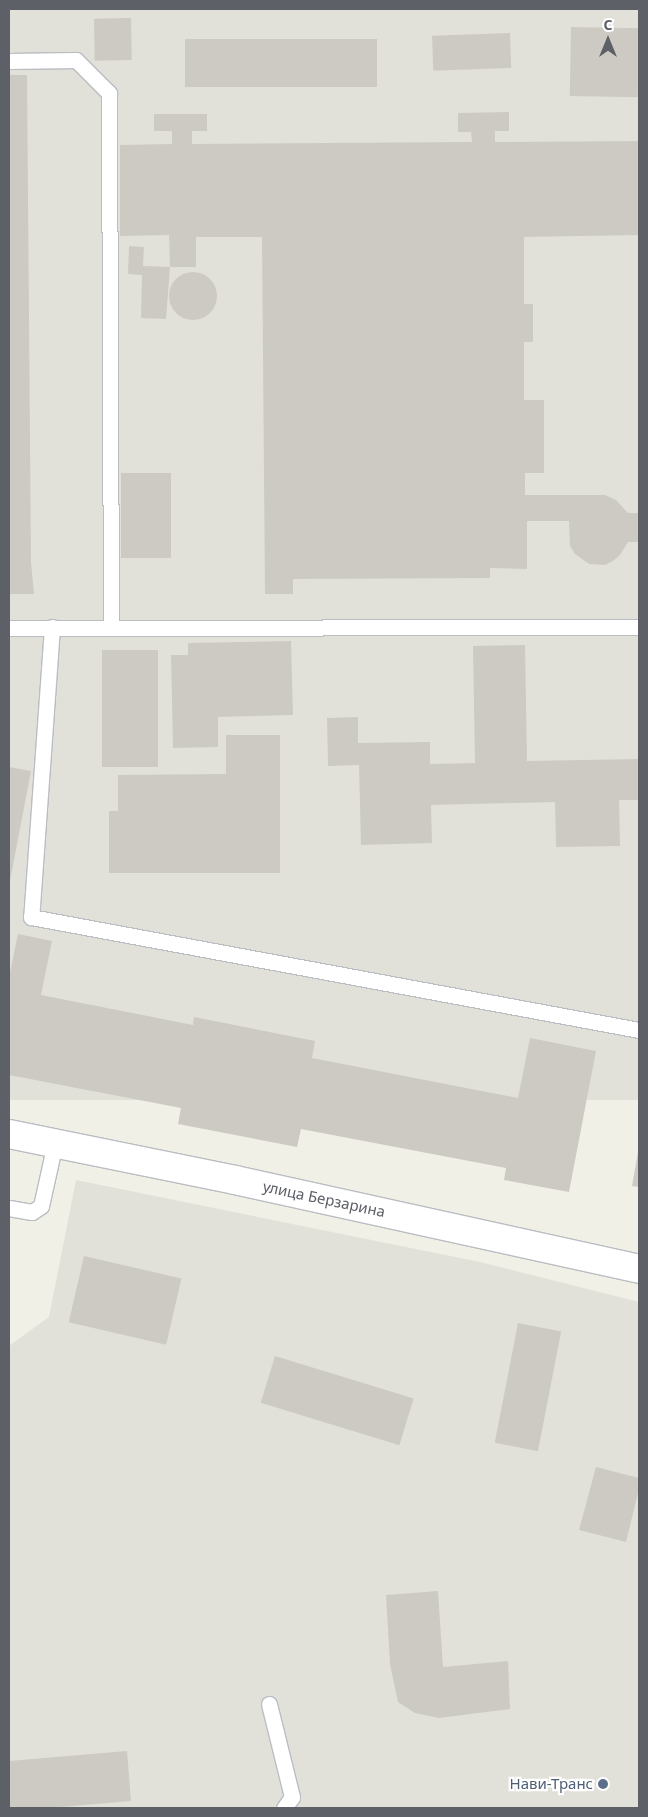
<!DOCTYPE html>
<meta charset="utf-8">
<style>
body{margin:0}
#map{position:relative;width:648px;height:1817px;overflow:hidden;background:#f1f0e6;font-family:"Noto Sans",sans-serif}
div>[style]{position:absolute}
.industrial>*{inset:0;background:#e1e1da;transform-origin:0 0}
.building>*{inset:0;background:#cccac3;transform-origin:0 0}
.round{border-radius:50%}
.roads{filter:drop-shadow(1px 0 #babdc2) drop-shadow(-1px 0 #babdc2) drop-shadow(0 1px #babdc2) drop-shadow(0 -1px #babdc2)}
.lane>*{height:15px;margin:-7.5px;padding:0 7.5px;transform-origin:7.5px;border-radius:7.5px;background:#fff}
.secondary>*{height:28px;margin:-14px;padding:0 14px;transform-origin:14px;border-radius:14px;background:#fff}
.dots>*{width:14px;height:14px;translate:-50% -50%;box-sizing:border-box;border:2px solid #fff;border-radius:50%}
span{translate:-50% -50%;white-space:nowrap;text-align:center;line-height:1.15;-webkit-text-stroke:4.5px #fff;paint-order:stroke}
.street-label{font-size:15px;color:#5d6067}
.service-label{font-size:15px;color:#4e5e75}
.right{translate:-100% -50%;text-align:right}
.frame{position:absolute;inset:0;border:10px solid #5d6067;pointer-events:none}
.north{position:absolute;left:583px;top:15px;width:50px;height:50px;-webkit-text-stroke:4px #fff;paint-order:stroke;rotate:0deg;font-size:14px;font-weight:700;line-height:20px;text-align:center;color:#5d6067}
.north::after{content:'';display:block;margin:auto;width:18px;height:22px;background:#5d6067;clip-path:polygon(50% 0,100% 100%,50% 72%,0 100%)}
</style>
<div id="map">
<div class="industrial">
<div style="left:9px;top:9px;width:630px;height:1091px"></div>
<div style="clip-path:polygon(76px 1180px,480px 1262px,639px 1302px,639px 1808px,9px 1808px,9px 1346px,49px 1317px)"></div>
</div>
<div class="building">
<div style="left:131px;top:18px;width:42px;height:37px;rotate:89deg"></div>
<div style="left:571px;top:27px;width:68px;height:69px;rotate:1deg"></div>
<div style="left:510px;top:33px;width:35px;height:78px;rotate:88deg"></div>
<div style="left:377px;top:39px;width:48px;height:192px;rotate:90deg"></div>
<div style="clip-path:polygon(9px 75px,27px 75px,31px 562px,34px 594px,9px 594px)"></div>
<div style="clip-path:polygon(509px 112px,509px 131px,495px 131px,495px 142px,639px 141px,639px 235px,524px 237px,524px 304px,533px 304px,533px 342px,524px 342px,524px 400px,544px 400px,544px 473px,525px 473px,525px 495px,605px 495px,616px 500px,628px 513px,639px 513px,639px 542px,628px 542px,620px 555px,613px 561px,605px 565px,589px 564px,575px 554px,570px 546px,569px 521px,527px 521px,527px 569px,490px 568px,490px 578px,293px 579px,293px 594px,265px 594px,262px 237px,196px 237px,196px 267px,170px 267px,169px 235px,120px 236px,120px 145px,172px 144px,172px 131px,154px 131px,154px 114px,207px 114px,207px 131px,192px 131px,192px 144px,472px 142px,471px 132px,458px 132px,458px 113px)"></div>
<div style="clip-path:polygon(129px 246px,144px 247px,143px 266px,170px 267px,166px 319px,141px 318px,142px 275px,128px 274px)"></div>
<div class="round" style="left:169px;top:272px;width:48px;height:48px"></div>
<div style="left:121px;top:473px;width:50px;height:85px"></div>
<div style="clip-path:polygon(291px 641px,293px 715px,218px 717px,218px 747px,173px 748px,171px 655px,188px 655px,188px 643px)"></div>
<div style="clip-path:polygon(525px 645px,527px 761px,639px 759px,639px 800px,619px 800px,620px 846px,556px 847px,555px 802px,431px 805px,432px 843px,361px 845px,359px 765px,328px 766px,327px 718px,358px 717px,358px 743px,430px 742px,430px 764px,475px 763px,473px 646px)"></div>
<div style="left:102px;top:650px;width:56px;height:117px"></div>
<div style="clip-path:polygon(226px 735px,280px 735px,280px 873px,109px 873px,109px 811px,118px 811px,118px 775px,226px 774px)"></div>
<div style="clip-path:polygon(9px 767px,31px 771px,10px 881px,9px 881px)"></div>
<div style="clip-path:polygon(18px 934px,52px 941px,41px 995px,193px 1025px,194px 1017px,315px 1041px,312px 1058px,518px 1098px,530px 1038px,596px 1051px,569px 1192px,504px 1180px,506px 1168px,301px 1129px,297px 1147px,178px 1124px,181px 1108px,9px 1075px,9px 977px)"></div>
<div style="clip-path:polygon(638px 1152px,639px 1152px,639px 1187px,632px 1186px)"></div>
<div style="left:84px;top:1256px;width:100px;height:68px;rotate:13deg"></div>
<div style="left:518px;top:1323px;width:44px;height:122px;rotate:11deg"></div>
<div style="left:275px;top:1356px;width:145px;height:49px;rotate:17deg"></div>
<div style="clip-path:polygon(596px 1467px,639px 1478px,639px 1489px,626px 1542px,579px 1530px)"></div>
<div style="clip-path:polygon(438px 1591px,443px 1667px,508px 1661px,510px 1709px,439px 1718px,415px 1713px,398px 1702px,390px 1664px,386px 1595px)"></div>
<div style="clip-path:polygon(127px 1751px,131px 1801px,49px 1808px,9px 1808px,9px 1761px)"></div>
</div>
<div class="roads">
<div class="lane">
<div style="left:9px;top:61px;width:67px;rotate:-0.9deg"></div>
<div style="left:76px;top:60px;width:47px;rotate:45deg"></div>
<div style="left:109px;top:93px;width:533px;rotate:89.79deg"></div>
<div style="left:52px;top:627px;width:291px;rotate:94.1deg"></div>
<div style="left:31px;top:917px;width:618px;rotate:10.53deg"></div>
<div style="left:9px;top:628px;width:630px;rotate:-0.09deg"></div>
<div style="left:9px;top:1208px;width:23px;rotate:10deg"></div>
<div style="left:32px;top:1212px;width:11px;rotate:-34deg"></div>
<div style="left:41px;top:1206px;width:65px;rotate:-77.5deg"></div>
<div style="left:269px;top:1704px;width:96px;rotate:76.1deg"></div>
<div style="left:292px;top:1797px;width:14px;rotate:126deg"></div>
</div>
<div class="secondary">
<div style="left:9px;top:1134px;width:231px;rotate:11.5deg"></div>
<div style="left:235px;top:1180px;width:414px;rotate:12.4deg"></div>
</div>
</div>
<div class="dots">
<div style="left:603px;top:1784px;background:#5c6f8a"></div>
</div>
<div class="street-label">
<span style="left:324px;top:1199px;rotate:12deg">улица Берзарина</span>
</div>
<div class="service-label">
<span class="right" style="left:593px;top:1784px">Нави-Транс</span>
</div>
<div class="frame"></div>
<div class="north">С</div>
</div>
